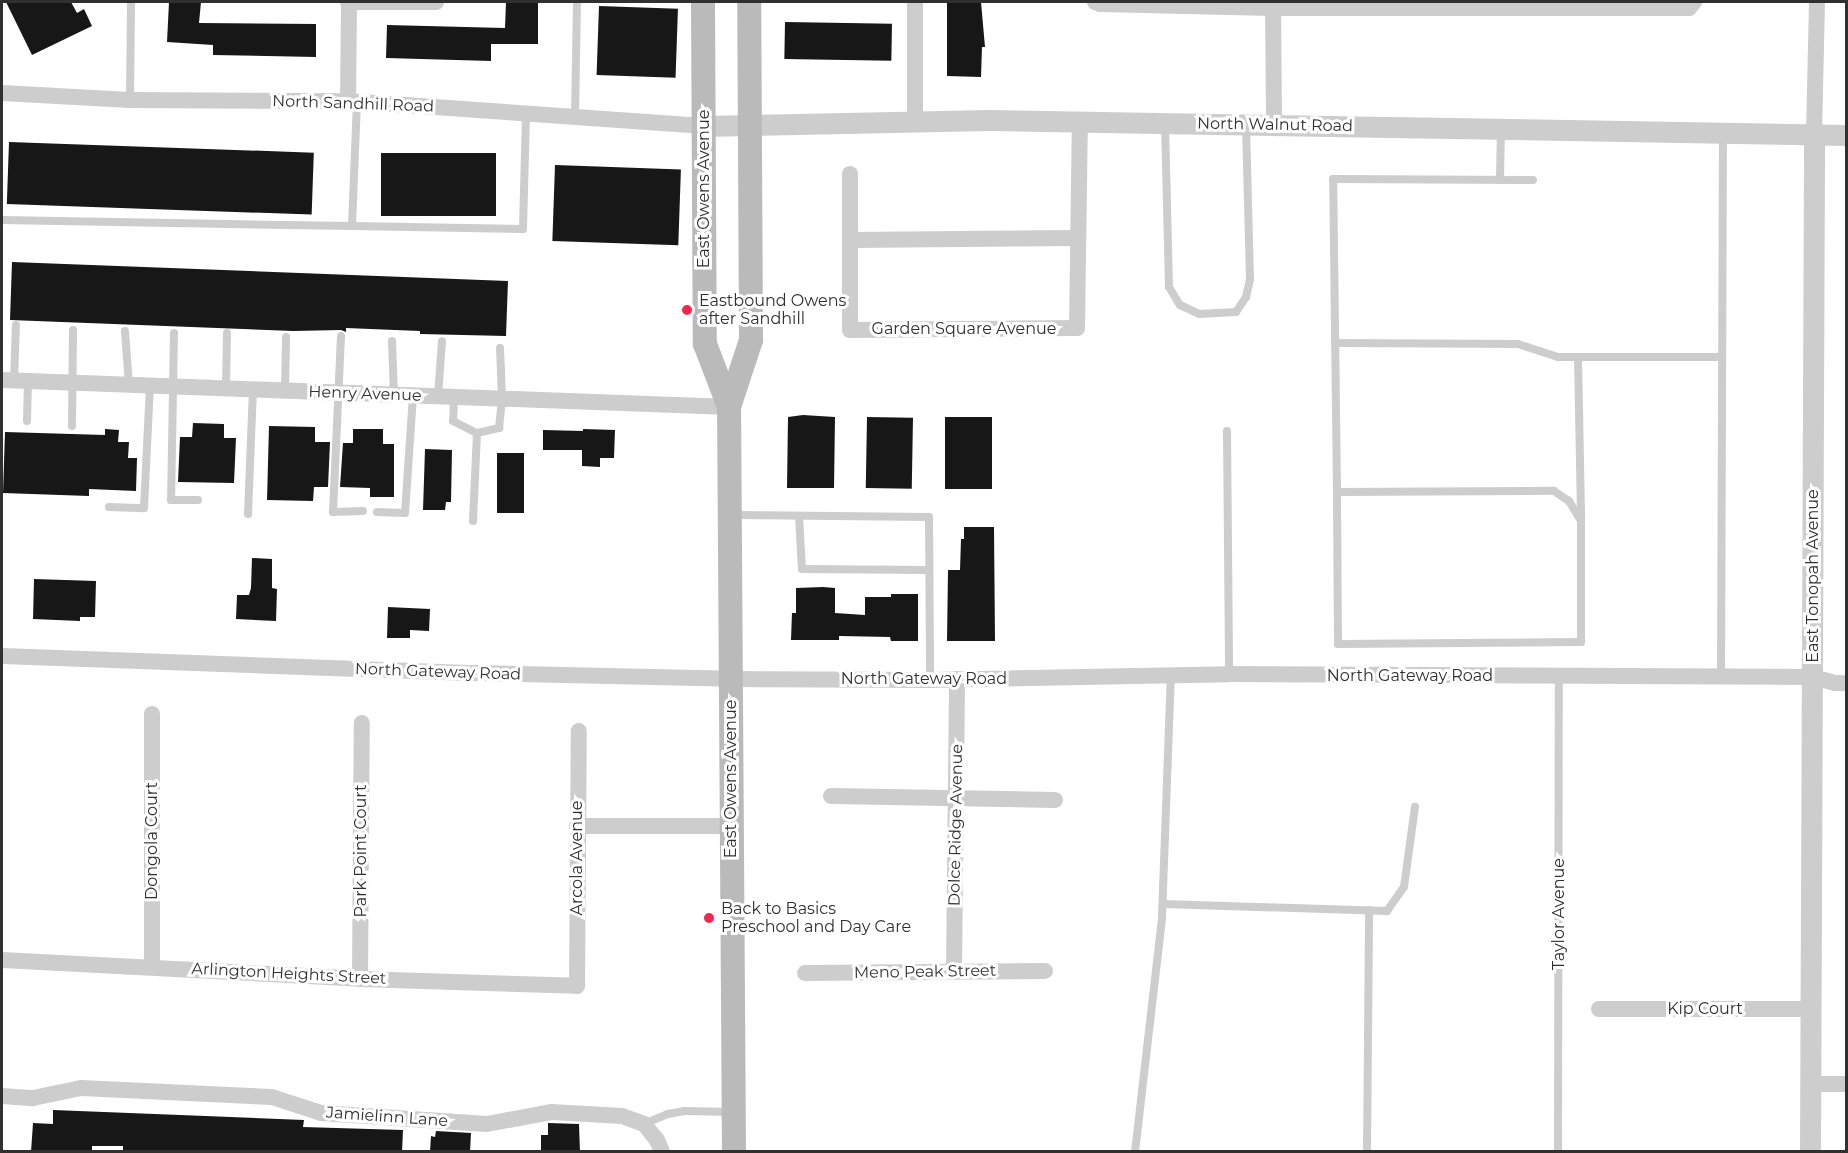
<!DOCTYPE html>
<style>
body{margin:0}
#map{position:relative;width:1848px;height:1153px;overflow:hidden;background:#fff;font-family:Montserrat,sans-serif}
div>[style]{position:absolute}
.building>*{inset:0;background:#171717;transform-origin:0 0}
.service>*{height:8px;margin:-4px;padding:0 4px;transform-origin:4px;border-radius:4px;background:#cdcdcd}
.minor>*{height:16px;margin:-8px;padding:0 8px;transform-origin:8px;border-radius:8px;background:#cdcdcd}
.tertiary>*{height:21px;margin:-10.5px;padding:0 10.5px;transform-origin:10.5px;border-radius:10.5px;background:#cdcdcd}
.secondary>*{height:24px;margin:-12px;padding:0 12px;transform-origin:12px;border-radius:12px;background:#bababa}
.dots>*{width:16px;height:16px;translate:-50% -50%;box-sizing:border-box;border:3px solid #fff;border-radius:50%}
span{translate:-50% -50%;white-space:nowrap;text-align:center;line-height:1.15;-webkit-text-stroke:6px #fff;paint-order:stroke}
.street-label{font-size:16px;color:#303030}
.poi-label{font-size:16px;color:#303030}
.left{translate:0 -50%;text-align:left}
.frame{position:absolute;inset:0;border:3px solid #303030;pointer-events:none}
</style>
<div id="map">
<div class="building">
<div style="clip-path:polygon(6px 2px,71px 2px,77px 13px,84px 9px,92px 26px,32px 55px)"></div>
<div style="clip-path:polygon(169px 2px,201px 2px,199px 23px,316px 24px,316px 57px,213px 55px,213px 45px,167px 42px)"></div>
<div style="clip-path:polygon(506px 2px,538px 2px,538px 44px,491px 44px,491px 61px,386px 58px,387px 25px,505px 28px)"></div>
<div style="clip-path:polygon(947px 2px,981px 2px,985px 47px,982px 47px,981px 77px,947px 76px)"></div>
<div style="left:599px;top:6px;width:79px;height:69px;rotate:2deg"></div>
<div style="left:785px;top:22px;width:107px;height:37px;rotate:1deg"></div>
<div style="left:9px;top:142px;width:305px;height:62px;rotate:2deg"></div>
<div style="left:381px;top:153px;width:115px;height:63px"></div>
<div style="left:555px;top:165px;width:126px;height:76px;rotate:2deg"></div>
<div style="clip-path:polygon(12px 262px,508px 281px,506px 336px,420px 334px,420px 331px,346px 328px,346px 332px,341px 330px,293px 331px,10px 320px)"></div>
<div style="clip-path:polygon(803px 415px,835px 417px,834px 488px,787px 488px,788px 417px)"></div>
<div style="left:867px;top:417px;width:46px;height:71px;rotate:1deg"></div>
<div style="left:945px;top:417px;width:47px;height:72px"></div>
<div style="clip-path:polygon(193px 423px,224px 424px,224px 438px,236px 438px,234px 483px,178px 482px,180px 437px,192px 437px)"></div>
<div style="clip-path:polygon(269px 426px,315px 427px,315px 442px,330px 442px,328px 487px,314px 487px,313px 501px,267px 500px)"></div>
<div style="clip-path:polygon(105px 429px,119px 430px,118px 442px,129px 442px,128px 458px,137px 458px,136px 491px,89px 489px,89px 496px,3px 493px,5px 432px,105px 435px)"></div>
<div style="clip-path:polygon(353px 429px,383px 429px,383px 444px,394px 444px,394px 497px,370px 497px,370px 488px,340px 487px,343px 443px,353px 443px)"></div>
<div style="clip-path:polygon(583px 429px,615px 430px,614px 458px,600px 458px,600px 467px,582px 466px,582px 450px,543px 450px,543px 430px,583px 431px)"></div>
<div style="clip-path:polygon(425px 449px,452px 450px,451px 502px,446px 502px,445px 510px,423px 510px)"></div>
<div style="left:497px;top:453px;width:27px;height:60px"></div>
<div style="clip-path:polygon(964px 527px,994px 527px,995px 641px,947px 641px,948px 570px,960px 570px,961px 539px,964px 539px)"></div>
<div style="clip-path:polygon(252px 558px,272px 559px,272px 588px,277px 589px,276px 621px,236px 619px,237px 595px,249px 595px,251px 588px)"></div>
<div style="clip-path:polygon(34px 579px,96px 581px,95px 617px,80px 617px,80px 621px,33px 619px)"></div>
<div style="clip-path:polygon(823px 587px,835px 588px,835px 613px,865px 615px,865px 597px,891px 597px,891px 594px,918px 594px,918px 641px,891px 641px,890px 637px,839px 636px,839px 640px,791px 640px,792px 613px,796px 613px,796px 588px)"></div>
<div style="clip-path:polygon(388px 607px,430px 609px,429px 631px,410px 630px,410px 638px,387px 638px)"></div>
<div style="clip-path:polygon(53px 1110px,304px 1120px,303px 1127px,403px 1130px,402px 1152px,123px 1152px,123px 1146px,92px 1146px,92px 1152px,31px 1152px,33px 1123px,53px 1124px)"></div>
<div style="clip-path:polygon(548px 1123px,579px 1124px,580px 1152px,541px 1152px,541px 1135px,548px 1135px)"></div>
<div style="clip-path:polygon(436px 1131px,471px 1133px,470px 1152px,430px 1152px,431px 1136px,435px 1137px)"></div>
</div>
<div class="service">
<div style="left:130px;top:100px;width:98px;rotate:-89.4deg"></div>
<div style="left:575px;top:115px;width:113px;rotate:-89deg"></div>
<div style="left:1165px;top:123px;width:164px;rotate:88.6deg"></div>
<div style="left:1169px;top:287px;width:21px;rotate:59deg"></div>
<div style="left:1180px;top:305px;width:21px;rotate:25deg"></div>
<div style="left:1199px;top:314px;width:37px;rotate:-3deg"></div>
<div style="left:1236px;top:312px;width:18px;rotate:-56deg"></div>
<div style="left:1246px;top:297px;width:18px;rotate:-77deg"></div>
<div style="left:1250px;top:279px;width:154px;rotate:-91.5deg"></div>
<div style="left:1500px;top:180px;width:50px;rotate:-88.9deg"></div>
<div style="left:2px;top:220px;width:350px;rotate:1deg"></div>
<div style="left:352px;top:226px;width:123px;rotate:-87.7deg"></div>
<div style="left:352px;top:226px;width:171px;rotate:1deg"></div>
<div style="left:523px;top:229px;width:116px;rotate:-88.5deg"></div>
<div style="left:125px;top:331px;width:54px;rotate:85.8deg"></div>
<div style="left:174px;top:333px;width:167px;rotate:91deg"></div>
<div style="left:171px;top:500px;width:27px"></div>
<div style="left:341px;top:336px;width:176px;rotate:92.6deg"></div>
<div style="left:333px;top:512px;width:30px;rotate:-2deg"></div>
<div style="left:392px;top:341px;width:54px;rotate:87.9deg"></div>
<div style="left:1335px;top:343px;width:183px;rotate:0.3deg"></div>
<div style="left:1518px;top:344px;width:42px;rotate:18deg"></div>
<div style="left:1558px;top:357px;width:163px"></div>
<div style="left:1578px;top:357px;width:161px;rotate:88.9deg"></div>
<div style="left:14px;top:381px;width:56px;rotate:-88deg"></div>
<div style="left:226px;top:388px;width:55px;rotate:-89deg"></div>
<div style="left:285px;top:391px;width:54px;rotate:-88.9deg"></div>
<div style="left:438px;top:397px;width:56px;rotate:-85.9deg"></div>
<div style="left:454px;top:397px;width:24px;rotate:92deg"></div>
<div style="left:453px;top:421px;width:27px;rotate:27deg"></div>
<div style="left:477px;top:433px;width:23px;rotate:-13deg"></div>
<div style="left:499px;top:428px;width:29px;rotate:-84deg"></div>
<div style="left:502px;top:399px;width:51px;rotate:-92.2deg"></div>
<div style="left:27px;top:421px;width:40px;rotate:-88.6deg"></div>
<div style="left:72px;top:426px;width:96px;rotate:-89.4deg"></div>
<div style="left:1227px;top:431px;width:243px;rotate:89.5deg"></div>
<div style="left:1337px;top:492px;width:217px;rotate:-0.3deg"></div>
<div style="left:1554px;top:491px;width:18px;rotate:34deg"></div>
<div style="left:1569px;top:501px;width:23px;rotate:59deg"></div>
<div style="left:1581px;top:521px;width:121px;rotate:90deg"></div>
<div style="left:1581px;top:642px;width:243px;rotate:179.5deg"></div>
<div style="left:1338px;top:644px;width:152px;rotate:-90.4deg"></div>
<div style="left:1337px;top:492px;width:313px;rotate:-90.7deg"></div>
<div style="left:1333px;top:179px;width:200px;rotate:0.3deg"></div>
<div style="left:109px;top:507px;width:35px;rotate:2deg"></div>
<div style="left:144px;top:508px;width:122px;rotate:-87.2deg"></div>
<div style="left:377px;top:512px;width:28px;rotate:2deg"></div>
<div style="left:405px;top:513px;width:118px;rotate:-86.1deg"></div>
<div style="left:248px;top:514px;width:124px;rotate:-87.7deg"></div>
<div style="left:732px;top:515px;width:197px;rotate:0.6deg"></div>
<div style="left:929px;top:517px;width:163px;rotate:89.6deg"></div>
<div style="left:799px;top:516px;width:53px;rotate:86.8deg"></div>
<div style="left:802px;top:569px;width:126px;rotate:0.5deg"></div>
<div style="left:473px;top:521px;width:88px;rotate:-87.4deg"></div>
<div style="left:1721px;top:676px;width:543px;rotate:-89.79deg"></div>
<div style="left:1163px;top:904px;width:224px;rotate:1.8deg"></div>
<div style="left:1387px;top:911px;width:29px;rotate:-55deg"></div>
<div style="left:1404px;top:887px;width:81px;rotate:-82.2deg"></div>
<div style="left:644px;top:1124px;width:26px;rotate:-23deg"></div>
<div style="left:668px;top:1114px;width:17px;rotate:-10deg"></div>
<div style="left:685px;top:1111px;width:48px;rotate:1.2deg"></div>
<div style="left:1135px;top:1152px;width:237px;rotate:-83.4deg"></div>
<div style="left:1162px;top:917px;width:241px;rotate:-87.9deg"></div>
<div style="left:1367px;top:1152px;width:242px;rotate:-89.5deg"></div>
<div style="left:1558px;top:1152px;width:475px;rotate:-89.9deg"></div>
</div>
<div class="minor">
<div style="left:348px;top:2px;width:88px"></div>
<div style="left:1095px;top:2px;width:5px;rotate:22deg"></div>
<div style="left:1100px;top:4px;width:173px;rotate:1.3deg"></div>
<div style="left:1273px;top:8px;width:416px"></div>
<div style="left:1689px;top:8px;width:8px;rotate:-50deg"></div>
<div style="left:1273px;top:2px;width:123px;rotate:89.5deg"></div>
<div style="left:2px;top:93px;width:128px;rotate:3.1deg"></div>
<div style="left:130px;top:100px;width:218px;rotate:0.3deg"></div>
<div style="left:348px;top:101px;width:357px;rotate:4deg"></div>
<div style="left:348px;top:101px;width:99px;rotate:-89.4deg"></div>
<div style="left:915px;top:121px;width:119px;rotate:-90deg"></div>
<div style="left:1814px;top:134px;width:132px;rotate:-88.7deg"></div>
<div style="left:850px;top:174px;width:156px;rotate:90deg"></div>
<div style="left:850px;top:330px;width:227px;rotate:-0.5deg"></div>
<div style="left:1077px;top:328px;width:207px;rotate:-89.2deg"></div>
<div style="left:850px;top:240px;width:228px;rotate:-0.5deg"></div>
<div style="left:2px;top:380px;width:728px;rotate:2.13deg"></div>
<div style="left:2px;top:656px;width:473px;rotate:2.1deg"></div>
<div style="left:475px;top:673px;width:256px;rotate:1.3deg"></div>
<div style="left:731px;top:679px;width:199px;rotate:0.3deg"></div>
<div style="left:930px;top:680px;width:299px;rotate:-1.1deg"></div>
<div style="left:1229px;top:674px;width:584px;rotate:0.29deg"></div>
<div style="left:1813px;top:677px;width:23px;rotate:15deg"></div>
<div style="left:1835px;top:683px;width:11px"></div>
<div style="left:152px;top:714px;width:253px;rotate:90deg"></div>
<div style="left:831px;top:796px;width:224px;rotate:1deg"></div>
<div style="left:577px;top:826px;width:155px"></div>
<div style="left:2px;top:960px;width:359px;rotate:3deg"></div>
<div style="left:360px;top:979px;width:217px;rotate:1.8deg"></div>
<div style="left:577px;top:986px;width:255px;rotate:-89.6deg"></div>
<div style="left:954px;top:971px;width:292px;rotate:-89.4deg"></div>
<div style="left:805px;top:973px;width:240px;rotate:-0.5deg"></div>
<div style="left:360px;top:979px;width:256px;rotate:-89.6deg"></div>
<div style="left:1599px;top:1009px;width:211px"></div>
<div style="left:1810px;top:1084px;width:36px"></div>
<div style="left:2px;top:1096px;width:31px;rotate:4deg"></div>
<div style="left:33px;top:1098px;width:49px;rotate:-11.8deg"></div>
<div style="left:81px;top:1088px;width:191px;rotate:2.7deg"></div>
<div style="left:272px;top:1097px;width:52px;rotate:18.1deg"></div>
<div style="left:321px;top:1113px;width:166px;rotate:3.8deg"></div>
<div style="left:487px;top:1124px;width:65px;rotate:-10.6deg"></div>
<div style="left:551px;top:1112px;width:71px;rotate:3.2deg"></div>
<div style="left:622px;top:1116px;width:23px;rotate:20deg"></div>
<div style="left:644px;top:1124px;width:21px;rotate:51deg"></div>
<div style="left:657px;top:1140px;width:13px;rotate:67deg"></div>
</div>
<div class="tertiary">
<div style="left:704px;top:126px;width:285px;rotate:-1.2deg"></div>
<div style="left:989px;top:120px;width:857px;rotate:1deg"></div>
<div style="left:1810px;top:1152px;width:1018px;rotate:-89.77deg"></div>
</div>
<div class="secondary">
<div style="left:703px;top:2px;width:342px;rotate:89.7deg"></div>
<div style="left:705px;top:344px;width:67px;rotate:69.1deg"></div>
<div style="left:734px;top:1152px;width:745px;rotate:-90.38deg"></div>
<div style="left:729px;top:407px;width:71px;rotate:-71.8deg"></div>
<div style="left:751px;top:340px;width:338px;rotate:-90.3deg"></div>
</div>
<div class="dots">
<div style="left:687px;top:310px;background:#f2274f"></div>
<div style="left:709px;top:918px;background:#f2274f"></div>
</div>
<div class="street-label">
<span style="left:353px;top:104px;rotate:2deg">North Sandhill Road</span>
<span style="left:1275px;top:125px;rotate:1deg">North Walnut Road</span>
<span style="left:704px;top:189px;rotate:-90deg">East Owens Avenue</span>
<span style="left:964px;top:329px">Garden Square Avenue</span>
<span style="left:365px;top:394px;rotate:2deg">Henry Avenue</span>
<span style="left:1813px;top:576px;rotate:-90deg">East Tonopah Avenue</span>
<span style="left:438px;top:672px;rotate:2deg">North Gateway Road</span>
<span style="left:1410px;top:676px">North Gateway Road</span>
<span style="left:924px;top:679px">North Gateway Road</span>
<span style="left:731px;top:779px;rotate:-90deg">East Owens Avenue</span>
<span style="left:956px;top:825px;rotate:-89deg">Dolce Ridge Avenue</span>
<span style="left:152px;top:841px;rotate:-90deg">Dongola Court</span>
<span style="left:361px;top:851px;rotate:-90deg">Park Point Court</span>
<span style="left:577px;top:858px;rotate:-90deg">Arcola Avenue</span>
<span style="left:1559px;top:914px;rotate:-90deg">Taylor Avenue</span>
<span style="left:925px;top:972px;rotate:-1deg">Meno Peak Street</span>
<span style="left:289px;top:974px;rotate:3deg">Arlington Heights Street</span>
<span style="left:1705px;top:1009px">Kip Court</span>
<span style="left:387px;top:1117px;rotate:4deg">Jamielinn Lane</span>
</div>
<div class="poi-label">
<span class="left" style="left:699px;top:310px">Eastbound Owens<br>after Sandhill</span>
<span class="left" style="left:721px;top:918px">Back to Basics<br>Preschool and Day Care</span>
</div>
<div class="frame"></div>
</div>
